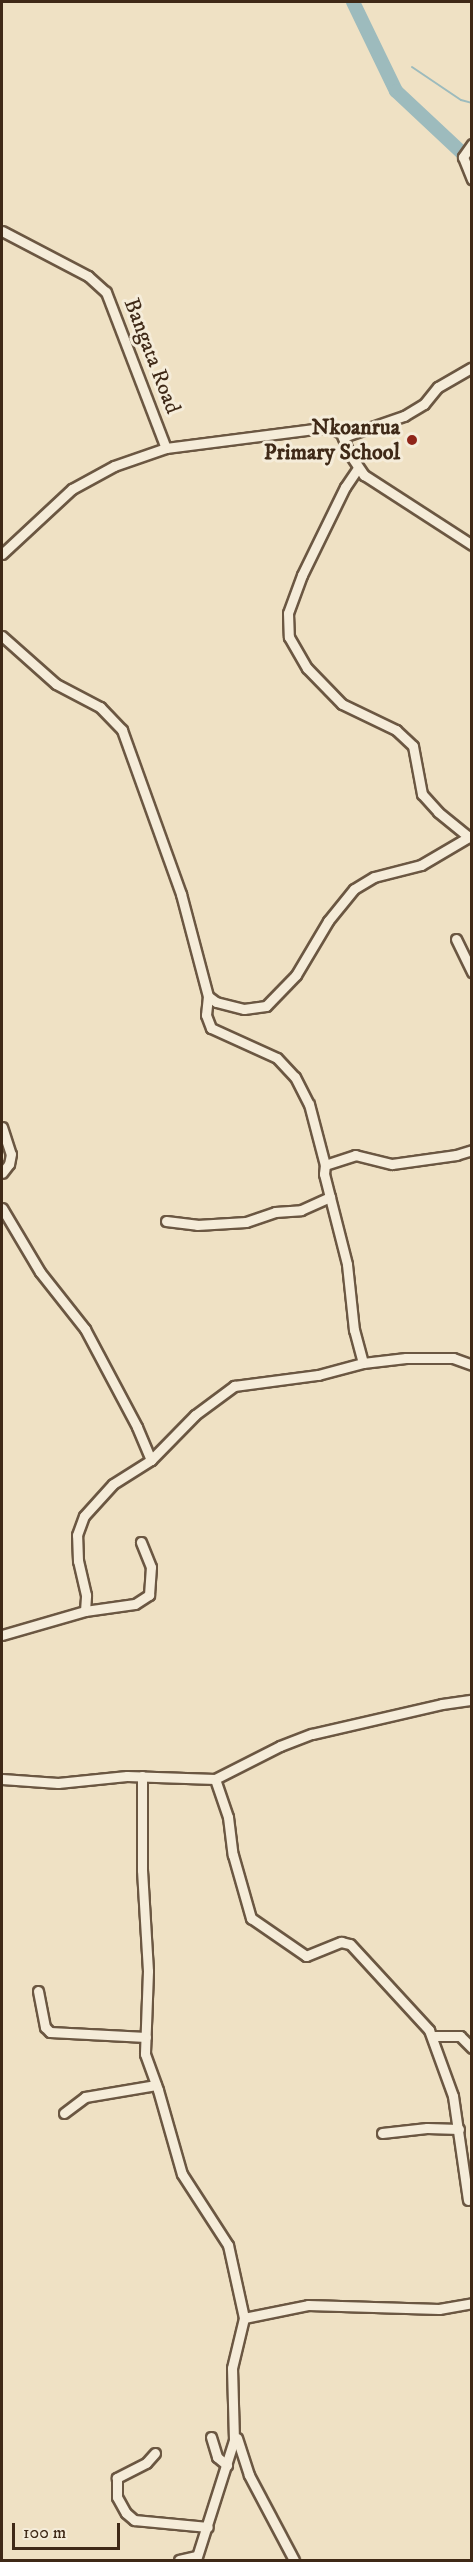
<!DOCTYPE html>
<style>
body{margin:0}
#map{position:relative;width:473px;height:2562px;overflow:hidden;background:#efe1c4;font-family:"IM FELL DW Pica",serif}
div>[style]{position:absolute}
.stream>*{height:2px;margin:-1px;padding:0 1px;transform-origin:1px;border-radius:1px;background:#9dbbbd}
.river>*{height:14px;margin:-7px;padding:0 7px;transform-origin:7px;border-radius:7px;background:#9dbbbd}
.roads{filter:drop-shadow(2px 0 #6b5742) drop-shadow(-2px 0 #6b5742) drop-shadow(0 2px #6b5742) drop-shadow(0 -2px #6b5742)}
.minor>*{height:9px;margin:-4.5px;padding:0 4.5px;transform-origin:4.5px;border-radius:4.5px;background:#f5ecd9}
.dots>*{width:16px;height:16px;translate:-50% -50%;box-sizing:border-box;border:3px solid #f5ecd9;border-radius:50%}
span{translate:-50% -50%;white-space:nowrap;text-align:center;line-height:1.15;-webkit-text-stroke:6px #f5ecd9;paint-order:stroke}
.street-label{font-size:22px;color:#3f2917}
.poi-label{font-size:22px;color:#3f2917;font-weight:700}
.right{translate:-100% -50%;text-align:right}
.frame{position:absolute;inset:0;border:3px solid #3f2917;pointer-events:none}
.scale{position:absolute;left:12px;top:2523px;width:108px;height:27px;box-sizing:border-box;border:3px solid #3f2917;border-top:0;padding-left:8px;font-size:18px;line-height:21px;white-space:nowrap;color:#3f2917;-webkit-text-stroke:4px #f5ecd9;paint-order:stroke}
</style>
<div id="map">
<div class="stream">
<div style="left:412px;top:67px;width:59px;rotate:34deg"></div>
<div style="left:461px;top:100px;width:11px;rotate:15deg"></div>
</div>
<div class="river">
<div style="left:353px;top:2px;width:99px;rotate:64.2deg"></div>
<div style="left:396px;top:91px;width:104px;rotate:43.1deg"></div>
</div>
<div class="roads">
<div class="minor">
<div style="left:472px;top:144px;width:16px;rotate:125deg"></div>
<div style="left:463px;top:157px;width:24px;rotate:68deg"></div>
<div style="left:2px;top:231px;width:97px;rotate:27.6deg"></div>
<div style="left:88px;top:276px;width:24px;rotate:42deg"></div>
<div style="left:106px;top:292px;width:167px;rotate:69deg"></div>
<div style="left:343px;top:437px;width:65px;rotate:-19deg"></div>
<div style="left:404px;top:416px;width:23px;rotate:-31deg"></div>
<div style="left:424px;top:404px;width:22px;rotate:-51deg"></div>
<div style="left:438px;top:387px;width:39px;rotate:-30deg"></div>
<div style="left:358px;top:468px;width:23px;rotate:124deg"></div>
<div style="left:345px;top:487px;width:98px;rotate:116deg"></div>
<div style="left:302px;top:575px;width:40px;rotate:110.2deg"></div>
<div style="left:288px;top:613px;width:24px;rotate:88deg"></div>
<div style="left:289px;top:637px;width:36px;rotate:60deg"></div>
<div style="left:307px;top:668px;width:50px;rotate:45.8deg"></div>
<div style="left:342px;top:704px;width:60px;rotate:25.7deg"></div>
<div style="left:396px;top:730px;width:23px;rotate:43deg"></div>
<div style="left:413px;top:746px;width:49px;rotate:79.4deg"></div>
<div style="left:422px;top:794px;width:24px;rotate:48deg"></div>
<div style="left:438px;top:812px;width:40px;rotate:39deg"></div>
<div style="left:2px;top:554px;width:96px;rotate:-42.9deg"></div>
<div style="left:72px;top:489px;width:48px;rotate:-28.7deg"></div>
<div style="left:114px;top:466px;width:55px;rotate:-19.1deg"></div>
<div style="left:166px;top:448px;width:165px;rotate:-7.3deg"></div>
<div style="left:330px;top:427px;width:13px;rotate:29deg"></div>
<div style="left:341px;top:433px;width:22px;rotate:68deg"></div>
<div style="left:349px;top:453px;width:27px;rotate:56deg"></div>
<div style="left:364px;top:475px;width:129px;rotate:32.9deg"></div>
<div style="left:2px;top:636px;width:72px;rotate:41.6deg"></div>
<div style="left:56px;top:684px;width:50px;rotate:27.6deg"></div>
<div style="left:100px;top:707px;width:32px;rotate:46deg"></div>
<div style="left:122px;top:730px;width:174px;rotate:70.2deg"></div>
<div style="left:181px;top:894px;width:106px;rotate:75.2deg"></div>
<div style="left:208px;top:996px;width:10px;rotate:37deg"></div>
<div style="left:216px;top:1002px;width:29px;rotate:14deg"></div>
<div style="left:244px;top:1009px;width:22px;rotate:-8deg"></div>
<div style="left:266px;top:1006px;width:43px;rotate:-45.9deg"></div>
<div style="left:296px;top:975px;width:63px;rotate:-59.3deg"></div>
<div style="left:328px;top:921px;width:41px;rotate:-50.9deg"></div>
<div style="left:354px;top:889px;width:23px;rotate:-31deg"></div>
<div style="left:374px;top:877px;width:49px;rotate:-14.3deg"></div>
<div style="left:421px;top:865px;width:59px;rotate:-30.5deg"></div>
<div style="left:456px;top:939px;width:37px;rotate:64deg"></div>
<div style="left:208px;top:996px;width:19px;rotate:96deg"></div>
<div style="left:206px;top:1015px;width:14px;rotate:69deg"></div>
<div style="left:211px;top:1028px;width:72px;rotate:24.4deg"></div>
<div style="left:277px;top:1058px;width:26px;rotate:47deg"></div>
<div style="left:295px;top:1077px;width:30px;rotate:63deg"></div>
<div style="left:309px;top:1104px;width:63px;rotate:75.3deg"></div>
<div style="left:2px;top:1127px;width:28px;rotate:72deg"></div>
<div style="left:11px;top:1154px;width:10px;rotate:101deg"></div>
<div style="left:9px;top:1164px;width:11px;rotate:128deg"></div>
<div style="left:2px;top:1208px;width:74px;rotate:59.3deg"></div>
<div style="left:40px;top:1272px;width:73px;rotate:51.7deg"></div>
<div style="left:85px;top:1329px;width:111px;rotate:62deg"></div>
<div style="left:137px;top:1427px;width:36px;rotate:67deg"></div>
<div style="left:166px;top:1221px;width:31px;rotate:7deg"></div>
<div style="left:197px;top:1225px;width:49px;rotate:-3.5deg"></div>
<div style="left:246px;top:1222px;width:31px;rotate:-19deg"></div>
<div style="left:275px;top:1212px;width:26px;rotate:-4deg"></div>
<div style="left:301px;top:1210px;width:32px;rotate:-24deg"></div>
<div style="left:363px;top:1363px;width:34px;rotate:-105deg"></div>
<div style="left:354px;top:1330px;width:66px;rotate:-96.1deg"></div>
<div style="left:347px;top:1264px;width:93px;rotate:-104.3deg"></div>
<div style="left:324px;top:1174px;width:9px;rotate:-84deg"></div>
<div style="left:325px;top:1165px;width:32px;rotate:-18deg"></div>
<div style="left:355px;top:1155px;width:38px;rotate:14deg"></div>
<div style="left:392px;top:1164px;width:65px;rotate:-8deg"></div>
<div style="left:456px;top:1155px;width:17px;rotate:-17deg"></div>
<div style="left:85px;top:1611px;width:50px;rotate:-8deg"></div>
<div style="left:135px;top:1604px;width:17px;rotate:-33deg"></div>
<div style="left:149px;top:1595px;width:28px;rotate:-86deg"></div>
<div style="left:151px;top:1567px;width:27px;rotate:-112deg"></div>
<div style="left:2px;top:1635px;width:86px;rotate:-16.1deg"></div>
<div style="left:85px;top:1611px;width:16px;rotate:-86deg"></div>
<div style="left:86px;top:1595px;width:35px;rotate:-103deg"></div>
<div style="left:78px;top:1561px;width:26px;rotate:-92deg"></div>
<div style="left:77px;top:1535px;width:20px;rotate:-70deg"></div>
<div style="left:84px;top:1516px;width:43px;rotate:-47.8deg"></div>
<div style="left:113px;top:1484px;width:45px;rotate:-32.3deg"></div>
<div style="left:151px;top:1460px;width:63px;rotate:-45.6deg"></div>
<div style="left:195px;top:1415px;width:49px;rotate:-36.6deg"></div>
<div style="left:234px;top:1386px;width:85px;rotate:-7.5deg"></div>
<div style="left:318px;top:1375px;width:47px;rotate:-14.9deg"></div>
<div style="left:363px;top:1363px;width:43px;rotate:-6.6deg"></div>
<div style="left:406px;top:1358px;width:47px"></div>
<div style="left:453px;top:1358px;width:20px;rotate:20deg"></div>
<div style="left:142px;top:1776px;width:94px;rotate:90deg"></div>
<div style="left:142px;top:1870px;width:101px;rotate:86.6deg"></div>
<div style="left:148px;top:1971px;width:83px;rotate:92.1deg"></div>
<div style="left:145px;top:2054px;width:38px;rotate:70deg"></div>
<div style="left:158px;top:2090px;width:87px;rotate:74.1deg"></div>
<div style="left:182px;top:2174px;width:85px;rotate:57.1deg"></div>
<div style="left:228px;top:2245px;width:75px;rotate:77.6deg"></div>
<div style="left:244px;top:2318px;width:51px;rotate:103.5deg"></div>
<div style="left:232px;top:2368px;width:72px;rotate:88.4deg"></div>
<div style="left:234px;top:2440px;width:126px;rotate:107.6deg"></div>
<div style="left:2px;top:1779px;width:56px;rotate:4.1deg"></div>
<div style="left:58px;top:1783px;width:69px;rotate:-5.8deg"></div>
<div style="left:127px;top:1776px;width:88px;rotate:2deg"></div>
<div style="left:215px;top:1779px;width:73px;rotate:-26.9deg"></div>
<div style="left:280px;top:1746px;width:34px;rotate:-21deg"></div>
<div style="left:312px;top:1734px;width:133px;rotate:-13deg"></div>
<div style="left:442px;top:1704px;width:30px;rotate:-8deg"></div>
<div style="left:215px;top:1779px;width:40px;rotate:71.1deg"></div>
<div style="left:228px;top:1817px;width:38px;rotate:83deg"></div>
<div style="left:233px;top:1855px;width:66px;rotate:74.1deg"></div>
<div style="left:251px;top:1918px;width:67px;rotate:34.6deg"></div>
<div style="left:306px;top:1956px;width:38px;rotate:-22deg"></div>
<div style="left:341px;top:1942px;width:9px;rotate:13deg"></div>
<div style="left:350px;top:1944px;width:117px;rotate:47.4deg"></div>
<div style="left:429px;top:2030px;width:70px;rotate:70deg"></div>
<div style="left:453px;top:2096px;width:105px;rotate:81.8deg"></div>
<div style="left:38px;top:1991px;width:37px;rotate:79deg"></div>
<div style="left:45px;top:2027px;width:7px;rotate:45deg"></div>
<div style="left:50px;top:2032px;width:96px;rotate:3deg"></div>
<div style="left:432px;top:2036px;width:28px"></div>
<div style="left:460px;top:2036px;width:17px;rotate:45deg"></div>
<div style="left:64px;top:2113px;width:26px;rotate:-37deg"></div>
<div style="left:85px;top:2097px;width:72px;rotate:-9.6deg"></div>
<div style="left:382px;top:2133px;width:45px;rotate:-6.3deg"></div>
<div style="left:427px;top:2128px;width:32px;rotate:2deg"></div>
<div style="left:244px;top:2318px;width:65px;rotate:-11.5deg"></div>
<div style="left:308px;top:2305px;width:131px;rotate:1.7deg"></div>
<div style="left:439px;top:2309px;width:34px;rotate:-10deg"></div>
<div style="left:211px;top:2437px;width:21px;rotate:73deg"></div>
<div style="left:217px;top:2457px;width:13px;rotate:39deg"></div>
<div style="left:237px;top:2438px;width:39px;rotate:72deg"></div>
<div style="left:249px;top:2475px;width:96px;rotate:62.1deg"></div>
<div style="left:155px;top:2453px;width:13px;rotate:132deg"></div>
<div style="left:146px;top:2463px;width:33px;rotate:153deg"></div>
<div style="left:117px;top:2478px;width:19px;rotate:90deg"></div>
<div style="left:117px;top:2497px;width:18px;rotate:61deg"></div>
<div style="left:126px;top:2513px;width:11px;rotate:41deg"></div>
<div style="left:134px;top:2520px;width:74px;rotate:5.4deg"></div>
<div style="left:179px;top:2560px;width:18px;rotate:-13deg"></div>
</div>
</div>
<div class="dots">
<div style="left:412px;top:440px;background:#8f2418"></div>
</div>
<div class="street-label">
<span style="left:152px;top:356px;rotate:69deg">Bangata Road</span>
</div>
<div class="poi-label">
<span class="right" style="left:400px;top:440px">Nkoanrua<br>Primary School</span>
</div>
<div class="frame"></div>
<div class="scale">100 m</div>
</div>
